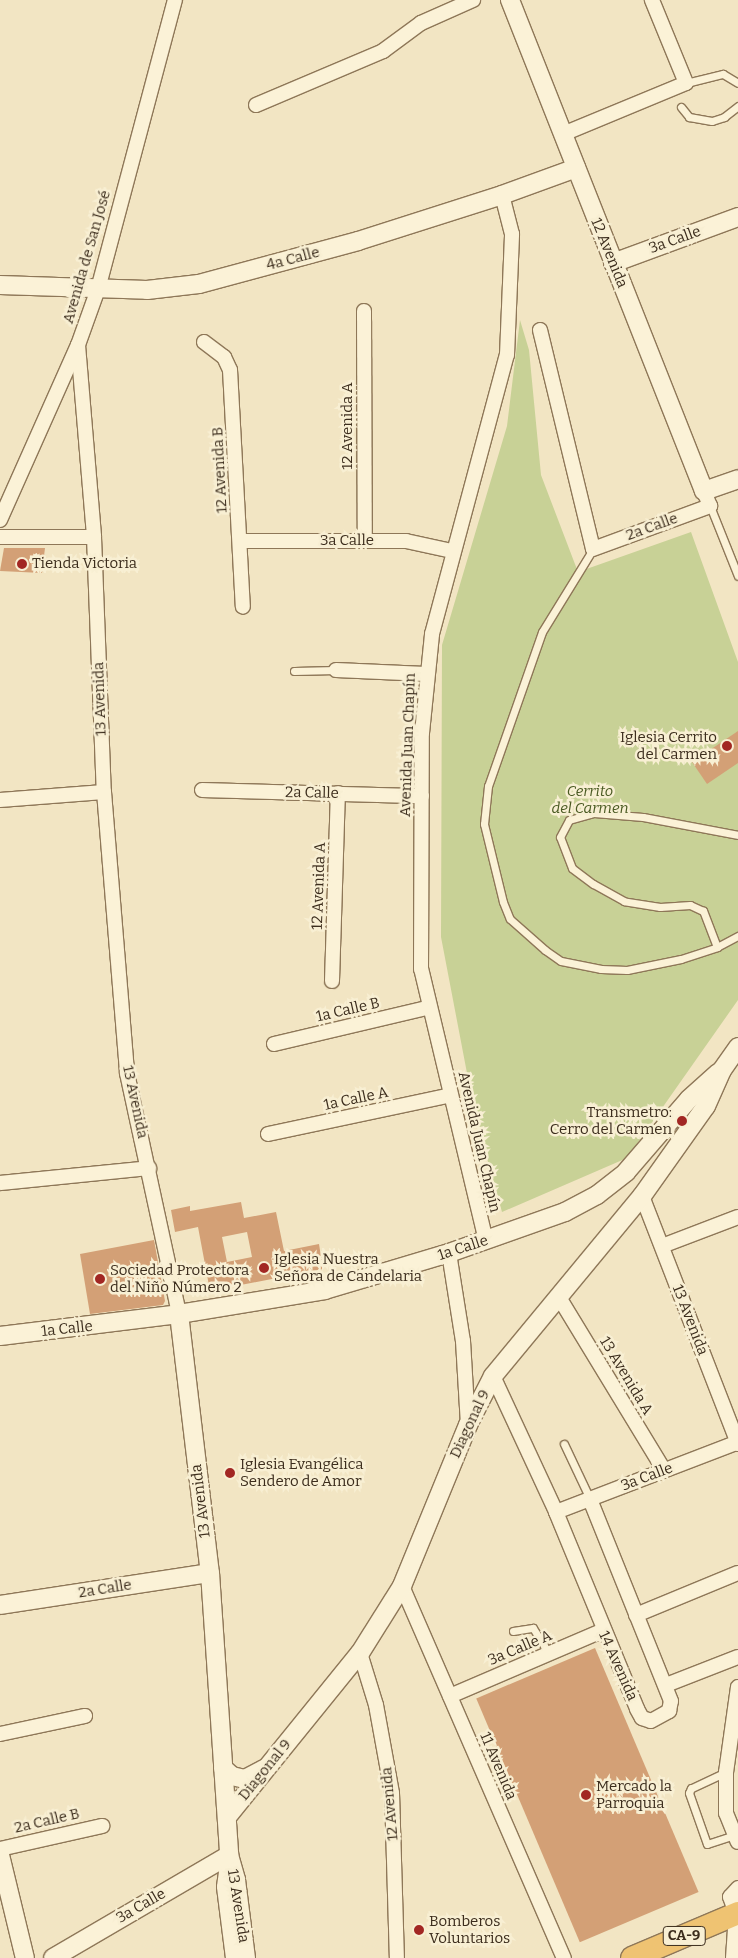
<!DOCTYPE html>
<meta charset="utf-8">
<style>
body{margin:0}
#map{position:relative;width:738px;height:1958px;overflow:hidden;background:#f2e5c3;font-family:Bitter,serif}
div>[style]{position:absolute}
.green>*{inset:0;background:#c8d196}
.building>*{inset:0;background:#d3a076;transform-origin:0 0}
.roads{filter:drop-shadow(1px 0 #8e7758) drop-shadow(-1px 0 #8e7758) drop-shadow(0 1px #8e7758) drop-shadow(0 -1px #8e7758)}
.service>*{height:7px;margin:-3.5px;padding:0 3.5px;transform-origin:3.5px;border-radius:3.5px;background:#fbf2d7}
.minor>*{height:14px;margin:-7px;padding:0 7px;transform-origin:7px;border-radius:7px;background:#fbf2d7}
.tertiary>*{height:18px;margin:-9px;padding:0 9px;transform-origin:9px;border-radius:9px;background:#fbf2d7}
.trunk>*{height:22px;margin:-11px;padding:0 11px;transform-origin:11px;border-radius:11px;background:#efc372}
.dots>*{width:14px;height:14px;translate:-50% -50%;box-sizing:border-box;border:2px solid #f8efd3;border-radius:50%}
span{translate:-50% -50%;white-space:nowrap;text-align:center;line-height:1.15;-webkit-text-stroke:5px #f8efd3;paint-order:stroke}
.shield-label span{padding:1px 4px;background:#f8efd3;border:1px solid;border-radius:4px;-webkit-text-stroke-width:0}
.shield-label{font-size:14px;color:#3c2d1d;font-weight:700}
.street-label{font-size:15px;color:#3c2d1d}
.poi-label{font-size:15px;color:#3c2d1d}
.left{translate:0 -50%;text-align:left}
.right{translate:-100% -50%;text-align:right}
.park-label{font-size:15px;color:#4a5a22;font-style:italic}
</style>
<div id="map">
<div class="green">
<div style="clip-path:polygon(520px 320px,529px 350px,541px 475px,578px 572px,691px 532px,738px 662px,738px 1000px,627px 1158px,502px 1212px,475px 1115px,441px 937px,442px 645px,507px 426px)"></div>
</div>
<div class="building">
<div style="clip-path:polygon(4px 548px,45px 548px,42px 573px,0 571px)"></div>
<div style="clip-path:polygon(738px 731px,738px 763px,707px 784px,692px 762px)"></div>
<div style="clip-path:polygon(evenodd,241px 1202px,244px 1218px,276px 1212px,284px 1251px,319px 1244px,323px 1269px,210px 1291px,198px 1227px,175px 1232px,171px 1210px,190px 1206px,190px 1211px,241px 1202px,247px 1232px,252px 1257px,227px 1262px,222px 1237px,247px 1232px)"></div>
<div style="clip-path:polygon(154px 1240px,165px 1301px,163px 1305px,90px 1314px,80px 1254px)"></div>
<div style="left:595px;top:1648px;width:265px;height:129px;rotate:67deg"></div>
</div>
<div class="roads">
<div class="service">
<div style="left:686px;top:83px;width:38px;rotate:-14deg"></div>
<div style="left:723px;top:74px;width:17px;rotate:31deg"></div>
<div style="left:681px;top:107px;width:13px;rotate:51deg"></div>
<div style="left:689px;top:117px;width:23px;rotate:10deg"></div>
<div style="left:712px;top:121px;width:13px;rotate:-18deg"></div>
<div style="left:724px;top:117px;width:18px;rotate:-38deg"></div>
<div style="left:710px;top:506px;width:75px;rotate:68.2deg"></div>
<div style="left:593px;top:549px;width:97px;rotate:121.6deg"></div>
<div style="left:542px;top:632px;width:163px;rotate:109.3deg"></div>
<div style="left:488px;top:786px;width:38px;rotate:96deg"></div>
<div style="left:484px;top:824px;width:80px;rotate:76.3deg"></div>
<div style="left:503px;top:902px;width:18px;rotate:68deg"></div>
<div style="left:510px;top:919px;width:47px;rotate:41.5deg"></div>
<div style="left:545px;top:950px;width:19px;rotate:35deg"></div>
<div style="left:561px;top:961px;width:41px;rotate:11.3deg"></div>
<div style="left:601px;top:969px;width:26px;rotate:2deg"></div>
<div style="left:627px;top:970px;width:55px;rotate:-11.5deg"></div>
<div style="left:681px;top:959px;width:38px;rotate:-18deg"></div>
<div style="left:717px;top:947px;width:24px;rotate:-28deg"></div>
<div style="left:294px;top:671px;width:42px;rotate:-1.4deg"></div>
<div style="left:717px;top:947px;width:39px;rotate:-111deg"></div>
<div style="left:703px;top:911px;width:14px;rotate:-155deg"></div>
<div style="left:690px;top:905px;width:30px;rotate:176deg"></div>
<div style="left:660px;top:907px;width:36px;rotate:-171deg"></div>
<div style="left:624px;top:901px;width:35px;rotate:-151deg"></div>
<div style="left:593px;top:884px;width:26px;rotate:-143deg"></div>
<div style="left:572px;top:868px;width:33px;rotate:-111deg"></div>
<div style="left:560px;top:837px;width:19px;rotate:-62deg"></div>
<div style="left:569px;top:820px;width:26px;rotate:-16deg"></div>
<div style="left:594px;top:813px;width:49px;rotate:4.7deg"></div>
<div style="left:643px;top:817px;width:97px;rotate:10.7deg"></div>
<div style="left:564px;top:1444px;width:61px;rotate:64.7deg"></div>
<div style="left:513px;top:1631px;width:20px;rotate:-9deg"></div>
<div style="left:533px;top:1628px;width:31px;rotate:58deg"></div>
<div style="left:726px;top:1772px;width:38px;rotate:155deg"></div>
<div style="left:691px;top:1788px;width:5px;rotate:112deg"></div>
<div style="left:689px;top:1793px;width:54px;rotate:70.6deg"></div>
<div style="left:707px;top:1844px;width:29px;rotate:-18deg"></div>
</div>
<div class="minor">
<div style="left:256px;top:105px;width:138px;rotate:-23deg"></div>
<div style="left:383px;top:51px;width:47px;rotate:-36.4deg"></div>
<div style="left:421px;top:23px;width:57px;rotate:-23.9deg"></div>
<div style="left:563px;top:134px;width:133px;rotate:-22.5deg"></div>
<div style="left:686px;top:83px;width:90px;rotate:-112.3deg"></div>
<div style="left:364px;top:311px;width:230px;rotate:89.8deg"></div>
<div style="left:540px;top:330px;width:225px;rotate:76.4deg"></div>
<div style="left:593px;top:549px;width:125px;rotate:-20.2deg"></div>
<div style="left:710px;top:506px;width:16px;rotate:-112deg"></div>
<div style="left:204px;top:342px;width:25px;rotate:37deg"></div>
<div style="left:224px;top:357px;width:14px;rotate:65deg"></div>
<div style="left:230px;top:370px;width:237px;rotate:86.9deg"></div>
<div style="left:78px;top:345px;width:193px;rotate:85.2deg"></div>
<div style="left:94px;top:537px;width:255px;rotate:87.8deg"></div>
<div style="left:104px;top:792px;width:282px;rotate:85.3deg"></div>
<div style="left:127px;top:1073px;width:247px;rotate:77.8deg"></div>
<div style="left:0;top:520px;width:192px;rotate:-66deg"></div>
<div style="left:78px;top:345px;width:59px;rotate:-70.3deg"></div>
<div style="left:98px;top:289px;width:299px;rotate:-75.1deg"></div>
<div style="left:0;top:537px;width:94px"></div>
<div style="left:240px;top:541px;width:166px"></div>
<div style="left:406px;top:541px;width:47px;rotate:12.3deg"></div>
<div style="left:336px;top:670px;width:90px;rotate:2.5deg"></div>
<div style="left:202px;top:790px;width:220px;rotate:1.6deg"></div>
<div style="left:0;top:800px;width:104px;rotate:-4.4deg"></div>
<div style="left:332px;top:981px;width:188px;rotate:-88.2deg"></div>
<div style="left:274px;top:1044px;width:160px;rotate:-13.3deg"></div>
<div style="left:268px;top:1134px;width:187px;rotate:-12deg"></div>
<div style="left:0;top:1183px;width:150px;rotate:-5.7deg"></div>
<div style="left:642px;top:1196px;width:266px;rotate:68.8deg"></div>
<div style="left:486px;top:1241px;width:280px;rotate:-103.4deg"></div>
<div style="left:421px;top:969px;width:236px;rotate:-89.8deg"></div>
<div style="left:422px;top:733px;width:100px;rotate:-84.2deg"></div>
<div style="left:432px;top:634px;width:289px;rotate:-75deg"></div>
<div style="left:507px;top:355px;width:121px;rotate:-87.6deg"></div>
<div style="left:512px;top:234px;width:40px;rotate:-104.4deg"></div>
<div style="left:662px;top:1246px;width:81px;rotate:-20.9deg"></div>
<div style="left:449px;top:1253px;width:89px;rotate:81deg"></div>
<div style="left:463px;top:1341px;width:83px;rotate:86.6deg"></div>
<div style="left:560px;top:1299px;width:200px;rotate:58.7deg"></div>
<div style="left:493px;top:1376px;width:150px;rotate:65.1deg"></div>
<div style="left:556px;top:1512px;width:213px;rotate:67.6deg"></div>
<div style="left:637px;top:1709px;width:10px;rotate:61deg"></div>
<div style="left:642px;top:1718px;width:9px;rotate:18deg"></div>
<div style="left:651px;top:1721px;width:21px;rotate:-29deg"></div>
<div style="left:669px;top:1711px;width:10px;rotate:-79deg"></div>
<div style="left:671px;top:1701px;width:218px;rotate:-111.9deg"></div>
<div style="left:556px;top:1512px;width:195px;rotate:-21deg"></div>
<div style="left:402px;top:1586px;width:406px;rotate:66.5deg"></div>
<div style="left:636px;top:1615px;width:110px;rotate:-22.4deg"></div>
<div style="left:360px;top:1653px;width:54px;rotate:72.9deg"></div>
<div style="left:376px;top:1705px;width:89px;rotate:79.7deg"></div>
<div style="left:392px;top:1793px;width:165px;rotate:88.3deg"></div>
<div style="left:666px;top:1685px;width:77px;rotate:-21.3deg"></div>
<div style="left:738px;top:1687px;width:86px;rotate:98deg"></div>
<div style="left:726px;top:1772px;width:41px;rotate:90deg"></div>
<div style="left:726px;top:1813px;width:31px;rotate:68deg"></div>
<div style="left:450px;top:1696px;width:165px;rotate:-23.2deg"></div>
<div style="left:0;top:1734px;width:87px;rotate:-12deg"></div>
<div style="left:0;top:1849px;width:105px;rotate:-12.7deg"></div>
<div style="left:228px;top:1858px;width:29px;rotate:98deg"></div>
<div style="left:224px;top:1887px;width:72px;rotate:82.8deg"></div>
<div style="left:733px;top:1958px;width:44px;rotate:-86.1deg"></div>
<div style="left:736px;top:1914px;width:18px;rotate:-109deg"></div>
<div style="left:730px;top:1897px;width:12px;rotate:-48deg"></div>
</div>
<div class="tertiary">
<div style="left:510px;top:0;width:528px;rotate:68.44deg"></div>
<div style="left:704px;top:491px;width:36px;rotate:-19deg"></div>
<div style="left:613px;top:263px;width:133px;rotate:-20.2deg"></div>
<div style="left:0;top:285px;width:147px;rotate:1.9deg"></div>
<div style="left:147px;top:290px;width:52px;rotate:-6.6deg"></div>
<div style="left:199px;top:284px;width:165px;rotate:-15.1deg"></div>
<div style="left:358px;top:241px;width:151px;rotate:-17.7deg"></div>
<div style="left:502px;top:195px;width:79px;rotate:-20deg"></div>
<div style="left:179px;top:1314px;width:261px;rotate:83.2deg"></div>
<div style="left:210px;top:1573px;width:283px;rotate:86.1deg"></div>
<div style="left:229px;top:1855px;width:26px;rotate:74deg"></div>
<div style="left:236px;top:1880px;width:79px;rotate:82.7deg"></div>
<div style="left:0;top:1336px;width:180px;rotate:-7deg"></div>
<div style="left:179px;top:1314px;width:148px;rotate:-9.3deg"></div>
<div style="left:325px;top:1290px;width:129px;rotate:-16.6deg"></div>
<div style="left:449px;top:1253px;width:123px;rotate:-19.5deg"></div>
<div style="left:565px;top:1212px;width:36px;rotate:-28deg"></div>
<div style="left:597px;top:1195px;width:37px;rotate:-38deg"></div>
<div style="left:626px;top:1172px;width:96px;rotate:-49.2deg"></div>
<div style="left:689px;top:1099px;width:39px;rotate:-42deg"></div>
<div style="left:0;top:1605px;width:212px;rotate:-8.7deg"></div>
<div style="left:223px;top:1768px;width:12px;rotate:42deg"></div>
<div style="left:232px;top:1776px;width:13px;rotate:13deg"></div>
<div style="left:245px;top:1779px;width:21px;rotate:-28deg"></div>
<div style="left:227px;top:1817px;width:211px;rotate:-51deg"></div>
<div style="left:360px;top:1653px;width:79px;rotate:-57.9deg"></div>
<div style="left:402px;top:1586px;width:174px;rotate:-67.7deg"></div>
<div style="left:468px;top:1425px;width:55px;rotate:-63deg"></div>
<div style="left:493px;top:1376px;width:234px;rotate:-50.4deg"></div>
<div style="left:642px;top:1196px;width:110px;rotate:-54.6deg"></div>
<div style="left:706px;top:1106px;width:39px;rotate:-66deg"></div>
<div style="left:722px;top:1070px;width:28px;rotate:-55deg"></div>
<div style="left:0;top:1855px;width:106px;rotate:76.4deg"></div>
<div style="left:53px;top:1958px;width:204px;rotate:-30.3deg"></div>
</div>
<div class="trunk">
<div style="left:632px;top:1958px;width:115px;rotate:-23deg"></div>
</div>
</div>
<div class="dots">
<div style="left:22px;top:564px;background:#a22723"></div>
<div style="left:727px;top:746px;background:#a22723"></div>
<div style="left:682px;top:1121px;background:#a22723"></div>
<div style="left:264px;top:1268px;background:#a22723"></div>
<div style="left:100px;top:1279px;background:#a22723"></div>
<div style="left:230px;top:1473px;background:#a22723"></div>
<div style="left:586px;top:1795px;background:#a22723"></div>
<div style="left:419px;top:1930px;background:#a22723"></div>
</div>
<div class="shield-label">
<span style="left:684px;top:1936px">CA-9</span>
</div>
<div class="street-label">
<span style="left:675px;top:240px;rotate:-20deg">3a Calle</span>
<span style="left:609px;top:253px;rotate:68deg">12 Avenida</span>
<span style="left:87px;top:257px;rotate:-74deg">Avenida de San José</span>
<span style="left:293px;top:259px;rotate:-15deg">4a Calle</span>
<span style="left:348px;top:426px;rotate:-90deg">12 Avenida A</span>
<span style="left:220px;top:470px;rotate:-93deg">12 Avenida B</span>
<span style="left:652px;top:527px;rotate:-20deg">2a Calle</span>
<span style="left:347px;top:541px">3a Calle</span>
<span style="left:100px;top:699px;rotate:-92deg">13 Avenida</span>
<span style="left:408px;top:745px;rotate:-88deg">Avenida Juan Chapín</span>
<span style="left:312px;top:793px;rotate:1deg">2a Calle</span>
<span style="left:319px;top:886px;rotate:-88deg">12 Avenida A</span>
<span style="left:348px;top:1010px;rotate:-13deg">1a Calle B</span>
<span style="left:356px;top:1099px;rotate:-12deg">1a Calle A</span>
<span style="left:135px;top:1102px;rotate:78deg">13 Avenida</span>
<span style="left:479px;top:1142px;rotate:77deg">Avenida Juan Chapín</span>
<span style="left:463px;top:1248px;rotate:-18deg">1a Calle</span>
<span style="left:690px;top:1320px;rotate:69deg">13 Avenida</span>
<span style="left:67px;top:1329px;rotate:-6deg">1a Calle</span>
<span style="left:626px;top:1376px;rotate:59deg">13 Avenida A</span>
<span style="left:470px;top:1424px;rotate:-65deg">Diagonal 9</span>
<span style="left:647px;top:1477px;rotate:-21deg">3a Calle</span>
<span style="left:201px;top:1501px;rotate:-97deg">13 Avenida</span>
<span style="left:105px;top:1589px;rotate:-9deg">2a Calle</span>
<span style="left:520px;top:1648px;rotate:-23deg">3a Calle A</span>
<span style="left:618px;top:1666px;rotate:66deg">14 Avenida</span>
<span style="left:498px;top:1766px;rotate:67deg">11 Avenida</span>
<span style="left:265px;top:1770px;rotate:-51deg">Diagonal 9</span>
<span style="left:390px;top:1804px;rotate:-95deg">12 Avenida</span>
<span style="left:47px;top:1821px;rotate:-13deg">2a Calle B</span>
<span style="left:141px;top:1906px;rotate:-30deg">3a Calle</span>
<span style="left:238px;top:1906px;rotate:81deg">13 Avenida</span>
</div>
<div class="poi-label">
<span class="left" style="left:32px;top:564px">Tienda Victoria</span>
<span class="right" style="left:717px;top:746px">Iglesia Cerrito<br>del Carmen</span>
<span class="right" style="left:672px;top:1121px">Transmetro:<br>Cerro del Carmen</span>
<span class="left" style="left:274px;top:1268px">Iglesia Nuestra<br>Señora de Candelaria</span>
<span class="left" style="left:110px;top:1279px">Sociedad Protectora<br>del Niño Número 2</span>
<span class="left" style="left:240px;top:1473px">Iglesia Evangélica<br>Sendero de Amor</span>
<span class="left" style="left:596px;top:1795px">Mercado la<br>Parroquia</span>
<span class="left" style="left:429px;top:1930px">Bomberos<br>Voluntarios</span>
</div>
<div class="park-label">
<span style="left:590px;top:800px">Cerrito<br>del Carmen</span>
</div>
</div>
